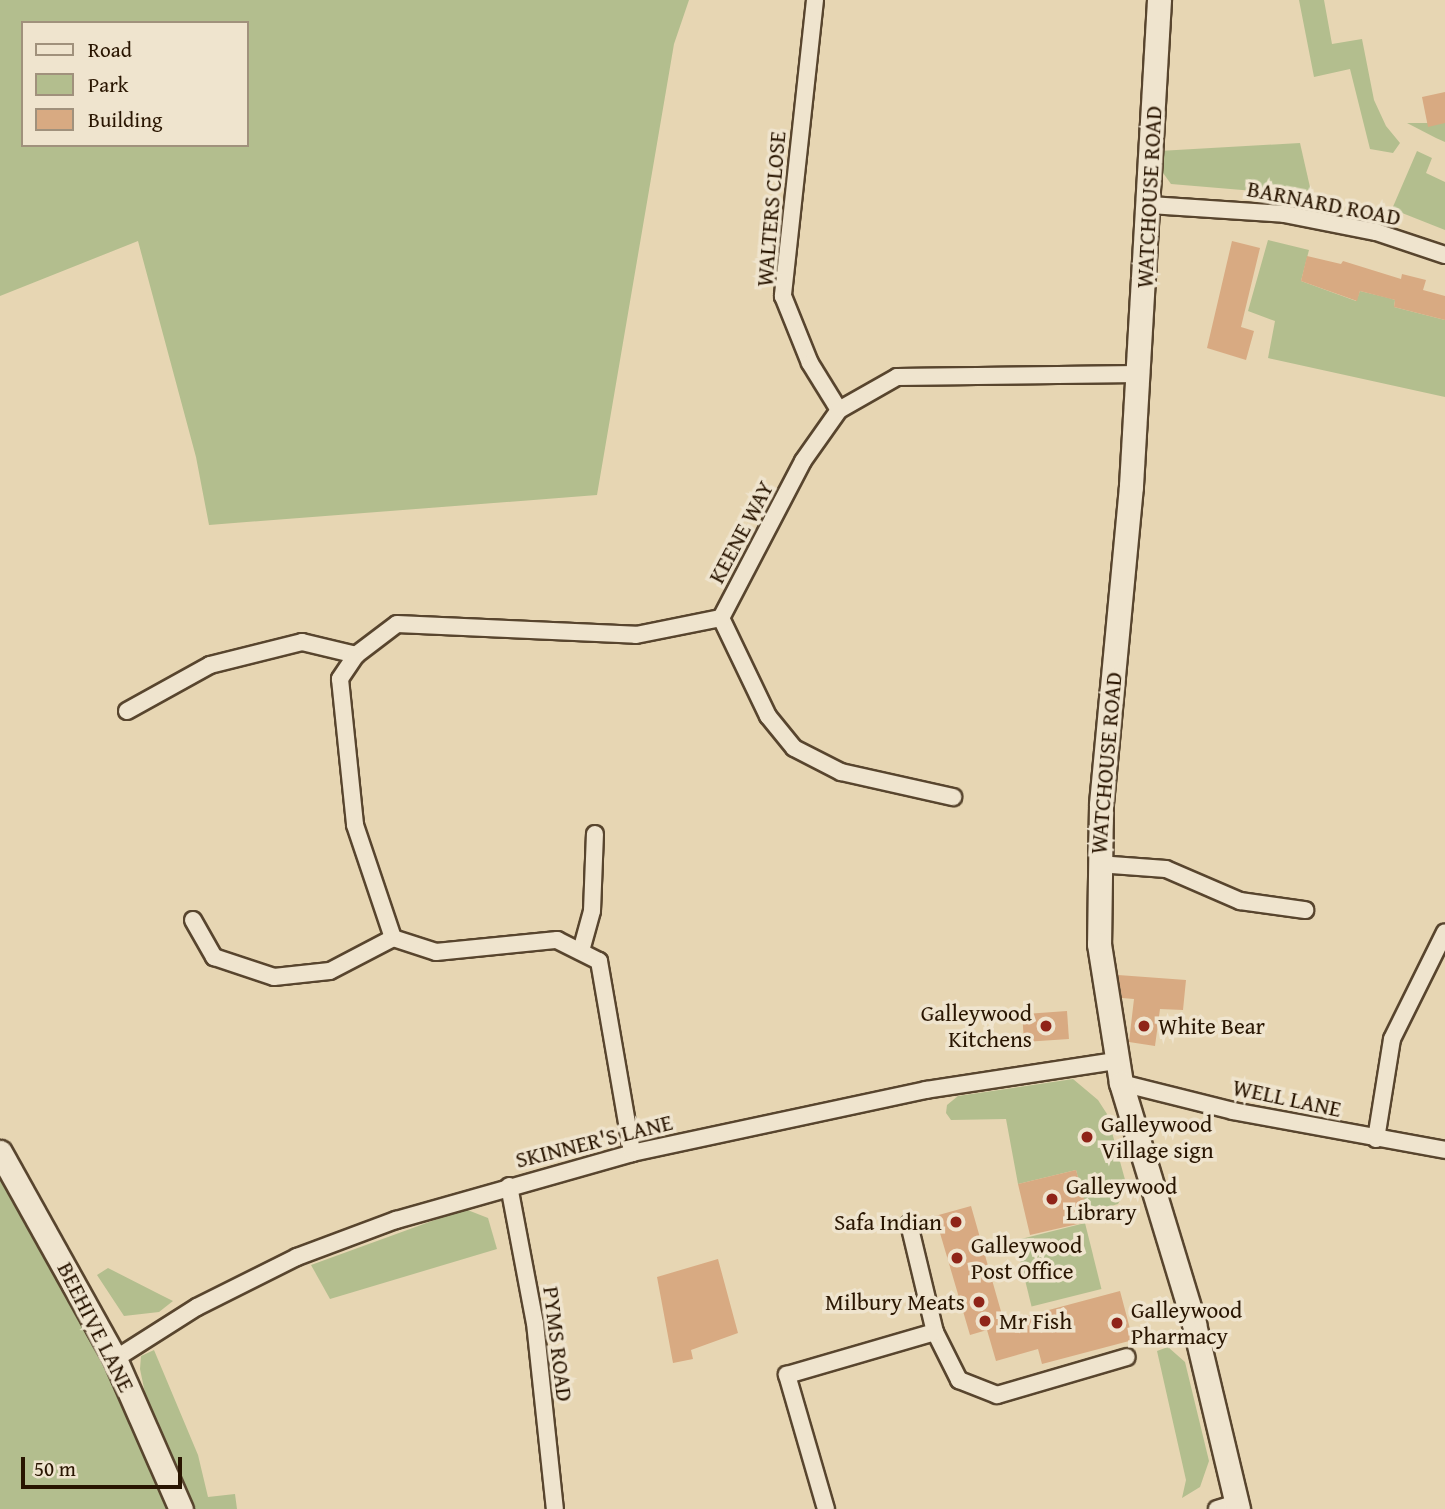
<!DOCTYPE html>
<style>
body{margin:0}
#map{position:relative;width:1445px;height:1509px;overflow:hidden;background:#e7d6b3;font-family:"Gentium Book Plus",serif}
div>[style]{position:absolute}
.green>*{inset:0;background:#b3be8e;transform-origin:0 0}
.building>*{inset:0;background:#d8aa82;transform-origin:0 0}
.roads{filter:drop-shadow(2px 0 #58452e) drop-shadow(-2px 0 #58452e) drop-shadow(0 2px #58452e) drop-shadow(0 -2px #58452e)}
.street>*{height:16px;margin:-8px;padding:0 8px;transform-origin:8px;border-radius:8px;background:#efe4ce}
.secondary>*{height:23px;margin:-11.5px;padding:0 11.5px;transform-origin:11.5px;border-radius:11.5px;background:#efe4ce}
.dots>*{width:19px;height:19px;translate:-50% -50%;box-sizing:border-box;border:4px solid #efe4ce;border-radius:50%}
span{translate:-50% -50%;white-space:nowrap;text-align:center;line-height:1.15;-webkit-text-stroke:7px #efe4ce;paint-order:stroke}
.street-label{font-size:23px;color:#291501}
.poi-label{font-size:23px;color:#291501}
.right{translate:-100% -50%;text-align:right}
.left{translate:0 -50%;text-align:left}
.legend{position:absolute;left:21px;top:21px;width:228px;height:126px;box-sizing:border-box;background:#efe4ce;border:2px solid #a0917c;margin:0;padding:9px 12px;list-style:none;font-size:21px;color:#291501}
.legend li{display:flex;align-items:center;gap:14px;height:35px}
.legend b{width:35px;border:2px solid #a0917c}
.scale{position:absolute;left:21px;top:1457px;width:161px;height:32px;box-sizing:border-box;border:4px solid #291501;border-top:0;padding-left:9px;font-size:21px;line-height:24px;white-space:nowrap;color:#291501;-webkit-text-stroke:5px #efe4ce;paint-order:stroke}
</style>
<div id="map">
<div class="green">
<div style="clip-path:polygon(evenodd,0 0,689px 0,674px 44px,597px 495px,209px 525px,196px 457px,138px 241px,0 296px,0 0,23px 23px,247px 23px,247px 145px,23px 145px,23px 23px)"></div>
<div style="clip-path:polygon(1299px 0,1324px 0,1332px 44px,1362px 39px,1374px 100px,1386px 126px,1400px 143px,1393px 153px,1370px 149px,1350px 69px,1314px 77px)"></div>
<div style="clip-path:polygon(1407px 123px,1445px 123px,1445px 142px,1436px 138px)"></div>
<div style="clip-path:polygon(1300px 143px,1312px 196px,1171px 184px,1158px 166px,1159px 151px)"></div>
<div style="clip-path:polygon(1417px 151px,1432px 158px,1426px 173px,1445px 182px,1445px 230px,1392px 209px)"></div>
<div style="clip-path:polygon(1268px 240px,1309px 250px,1301px 281px,1356px 301px,1360px 291px,1389px 298px,1395px 300px,1394px 307px,1445px 320px,1445px 397px,1268px 358px,1275px 321px,1248px 311px)"></div>
<div style="clip-path:polygon(1073px 1079px,1098px 1100px,1107px 1114px,1127px 1187px,1118px 1204px,1087px 1213px,1076px 1170px,1018px 1184px,1006px 1119px,951px 1120px,946px 1113px,947px 1105px,958px 1096px)"></div>
<div style="clip-path:polygon(0 1176px,88px 1332px,170px 1509px,0 1509px)"></div>
<div style="clip-path:polygon(465px 1209px,488px 1218px,497px 1249px,330px 1299px,311px 1265px)"></div>
<div style="left:1085px;top:1223px;width:68px;height:72px;rotate:76deg"></div>
<div style="clip-path:polygon(108px 1268px,159px 1294px,173px 1301px,159px 1312px,124px 1316px,97px 1275px)"></div>
<div style="clip-path:polygon(1168px 1347px,1185px 1362px,1209px 1461px,1200px 1487px,1182px 1498px,1186px 1480px,1157px 1351px)"></div>
<div style="clip-path:polygon(154px 1350px,198px 1455px,208px 1497px,235px 1494px,237px 1509px,190px 1509px,152px 1427px,140px 1369px,141px 1356px)"></div>
</div>
<div class="building">
<div style="clip-path:polygon(1445px 92px,1445px 123px,1428px 127px,1422px 97px)"></div>
<div style="clip-path:polygon(1232px 241px,1260px 248px,1241px 327px,1254px 331px,1246px 360px,1207px 348px)"></div>
<div style="clip-path:polygon(1307px 256px,1341px 264px,1343px 261px,1401px 279px,1402px 274px,1426px 280px,1423px 290px,1445px 296px,1445px 320px,1394px 307px,1395px 300px,1360px 291px,1357px 301px,1301px 281px)"></div>
<div style="clip-path:polygon(1118px 975px,1186px 980px,1183px 1010px,1160px 1009px,1155px 1046px,1129px 1042px,1134px 999px,1122px 998px)"></div>
<div style="left:1067px;top:1011px;width:28px;height:45px;rotate:86deg"></div>
<div style="clip-path:polygon(1076px 1170px,1089px 1217px,1081px 1219px,1082px 1223px,1030px 1235px,1018px 1184px)"></div>
<div style="clip-path:polygon(971px 1206px,1004px 1322px,1120px 1291px,1133px 1340px,1042px 1364px,1038px 1349px,996px 1361px,987px 1330px,970px 1335px,935px 1216px)"></div>
<div style="clip-path:polygon(718px 1259px,738px 1333px,691px 1350px,693px 1359px,673px 1363px,657px 1277px)"></div>
</div>
<div class="roads">
<div class="street">
<div style="left:815px;top:0;width:298px;rotate:96.2deg"></div>
<div style="left:783px;top:296px;width:72px;rotate:68.1deg"></div>
<div style="left:810px;top:363px;width:55px;rotate:58.3deg"></div>
<div style="left:1150px;top:205px;width:134px;rotate:3.8deg"></div>
<div style="left:1284px;top:214px;width:94px;rotate:11.1deg"></div>
<div style="left:1376px;top:232px;width:73px;rotate:18.4deg"></div>
<div style="left:721px;top:618px;width:109px;rotate:64.4deg"></div>
<div style="left:768px;top:716px;width:41px;rotate:50.9deg"></div>
<div style="left:794px;top:748px;width:53px;rotate:27.1deg"></div>
<div style="left:841px;top:772px;width:115px;rotate:12.6deg"></div>
<div style="left:356px;top:655px;width:29px;rotate:124deg"></div>
<div style="left:340px;top:679px;width:147px;rotate:84.1deg"></div>
<div style="left:355px;top:825px;width:119px;rotate:71.4deg"></div>
<div style="left:127px;top:711px;width:95px;rotate:-29deg"></div>
<div style="left:210px;top:665px;width:95px;rotate:-14deg"></div>
<div style="left:302px;top:642px;width:56px;rotate:13.5deg"></div>
<div style="left:356px;top:655px;width:51px;rotate:-37.1deg"></div>
<div style="left:397px;top:624px;width:239px;rotate:2.6deg"></div>
<div style="left:636px;top:635px;width:87px;rotate:-11.3deg"></div>
<div style="left:721px;top:618px;width:177px;rotate:-62.4deg"></div>
<div style="left:803px;top:461px;width:62px;rotate:-54.8deg"></div>
<div style="left:839px;top:410px;width:67px;rotate:-29.6deg"></div>
<div style="left:897px;top:377px;width:241px;rotate:-0.7deg"></div>
<div style="left:1098px;top:864px;width:68px;rotate:4.2deg"></div>
<div style="left:1166px;top:869px;width:81px;rotate:23.4deg"></div>
<div style="left:1240px;top:901px;width:66px;rotate:7.9deg"></div>
<div style="left:193px;top:920px;width:43px;rotate:60.4deg"></div>
<div style="left:214px;top:957px;width:63px;rotate:18.4deg"></div>
<div style="left:274px;top:977px;width:56px;rotate:-6.1deg"></div>
<div style="left:330px;top:971px;width:71px;rotate:-27.6deg"></div>
<div style="left:393px;top:938px;width:45px;rotate:18deg"></div>
<div style="left:436px;top:952px;width:122px;rotate:-5.7deg"></div>
<div style="left:557px;top:940px;width:47px;rotate:26.6deg"></div>
<div style="left:599px;top:961px;width:195px;rotate:80.2deg"></div>
<div style="left:581px;top:951px;width:41px;rotate:-74.6deg"></div>
<div style="left:592px;top:911px;width:77px;rotate:-87.8deg"></div>
<div style="left:1121px;top:1083px;width:115px;rotate:14deg"></div>
<div style="left:1233px;top:1111px;width:216px;rotate:10.4deg"></div>
<div style="left:1376px;top:1139px;width:101px;rotate:-80.9deg"></div>
<div style="left:1392px;top:1039px;width:119px;rotate:-63.6deg"></div>
<div style="left:509px;top:1186px;width:139px;rotate:79.3deg"></div>
<div style="left:535px;top:1323px;width:187px;rotate:83.9deg"></div>
<div style="left:909px;top:1224px;width:111px;rotate:76.5deg"></div>
<div style="left:935px;top:1332px;width:54px;rotate:63.4deg"></div>
<div style="left:959px;top:1380px;width:41px;rotate:21.5deg"></div>
<div style="left:997px;top:1395px;width:135px;rotate:-16.3deg"></div>
<div style="left:115px;top:1359px;width:97px;rotate:-32.4deg"></div>
<div style="left:197px;top:1307px;width:112px;rotate:-26.6deg"></div>
<div style="left:297px;top:1257px;width:106px;rotate:-20.5deg"></div>
<div style="left:396px;top:1220px;width:245px;rotate:-15.8deg"></div>
<div style="left:632px;top:1153px;width:301px;rotate:-12.1deg"></div>
<div style="left:926px;top:1090px;width:192px;rotate:-8.7deg"></div>
<div style="left:826px;top:1509px;width:140px;rotate:-106.2deg"></div>
<div style="left:787px;top:1375px;width:154px;rotate:-16.2deg"></div>
<div style="left:1217px;top:1509px;width:21px;rotate:-17deg"></div>
</div>
<div class="secondary">
<div style="left:1159px;top:0;width:487px;rotate:93.3deg"></div>
<div style="left:1131px;top:486px;width:320px;rotate:95.4deg"></div>
<div style="left:1101px;top:805px;width:139px;rotate:90.8deg"></div>
<div style="left:1099px;top:944px;width:141px;rotate:81deg"></div>
<div style="left:1121px;top:1083px;width:252px;rotate:73.1deg"></div>
<div style="left:1194px;top:1324px;width:190px;rotate:76.6deg"></div>
<div style="left:0;top:1152px;width:237px;rotate:60.9deg"></div>
<div style="left:115px;top:1359px;width:164px;rotate:66.3deg"></div>
</div>
</div>
<div class="dots">
<div style="left:1046px;top:1026px;background:#8f2418"></div>
<div style="left:1144px;top:1026px;background:#8f2418"></div>
<div style="left:1087px;top:1137px;background:#8f2418"></div>
<div style="left:1052px;top:1199px;background:#8f2418"></div>
<div style="left:956px;top:1222px;background:#8f2418"></div>
<div style="left:957px;top:1258px;background:#8f2418"></div>
<div style="left:979px;top:1302px;background:#8f2418"></div>
<div style="left:985px;top:1321px;background:#8f2418"></div>
<div style="left:1117px;top:1323px;background:#8f2418"></div>
</div>
<div class="street-label">
<span style="left:1149px;top:197px;rotate:-87deg">WATCHOUSE ROAD</span>
<span style="left:1324px;top:203px;rotate:11deg">BARNARD ROAD</span>
<span style="left:771px;top:209px;rotate:-85deg">WALTERS CLOSE</span>
<span style="left:741px;top:532px;rotate:-62deg">KEENE WAY</span>
<span style="left:1106px;top:763px;rotate:-85deg">WATCHOUSE ROAD</span>
<span style="left:1287px;top:1098px;rotate:12deg">WELL LANE</span>
<span style="left:594px;top:1141px;rotate:-14deg">SKINNER'S LANE</span>
<span style="left:96px;top:1327px;rotate:63deg">BEEHIVE LANE</span>
<span style="left:558px;top:1344px;rotate:83deg">PYMS ROAD</span>
</div>
<div class="poi-label">
<span class="right" style="left:1032px;top:1026px">Galleywood<br>Kitchens</span>
<span class="left" style="left:1158px;top:1026px">White Bear</span>
<span class="left" style="left:1101px;top:1137px">Galleywood<br>Village sign</span>
<span class="left" style="left:1066px;top:1199px">Galleywood<br>Library</span>
<span class="right" style="left:942px;top:1222px">Safa Indian</span>
<span class="left" style="left:971px;top:1258px">Galleywood<br>Post Office</span>
<span class="right" style="left:965px;top:1302px">Milbury Meats</span>
<span class="left" style="left:1131px;top:1323px">Galleywood<br>Pharmacy</span>
<span class="left" style="left:999px;top:1321px">Mr Fish</span>
</div>
<ul class="legend">
<li><b style="height:9px;background:#efe4ce"></b>Road</li>
<li><b style="height:19px;background:#b3be8e"></b>Park</li>
<li><b style="height:19px;background:#d8aa82"></b>Building</li>
</ul>
<div class="scale">50 m</div>
</div>
